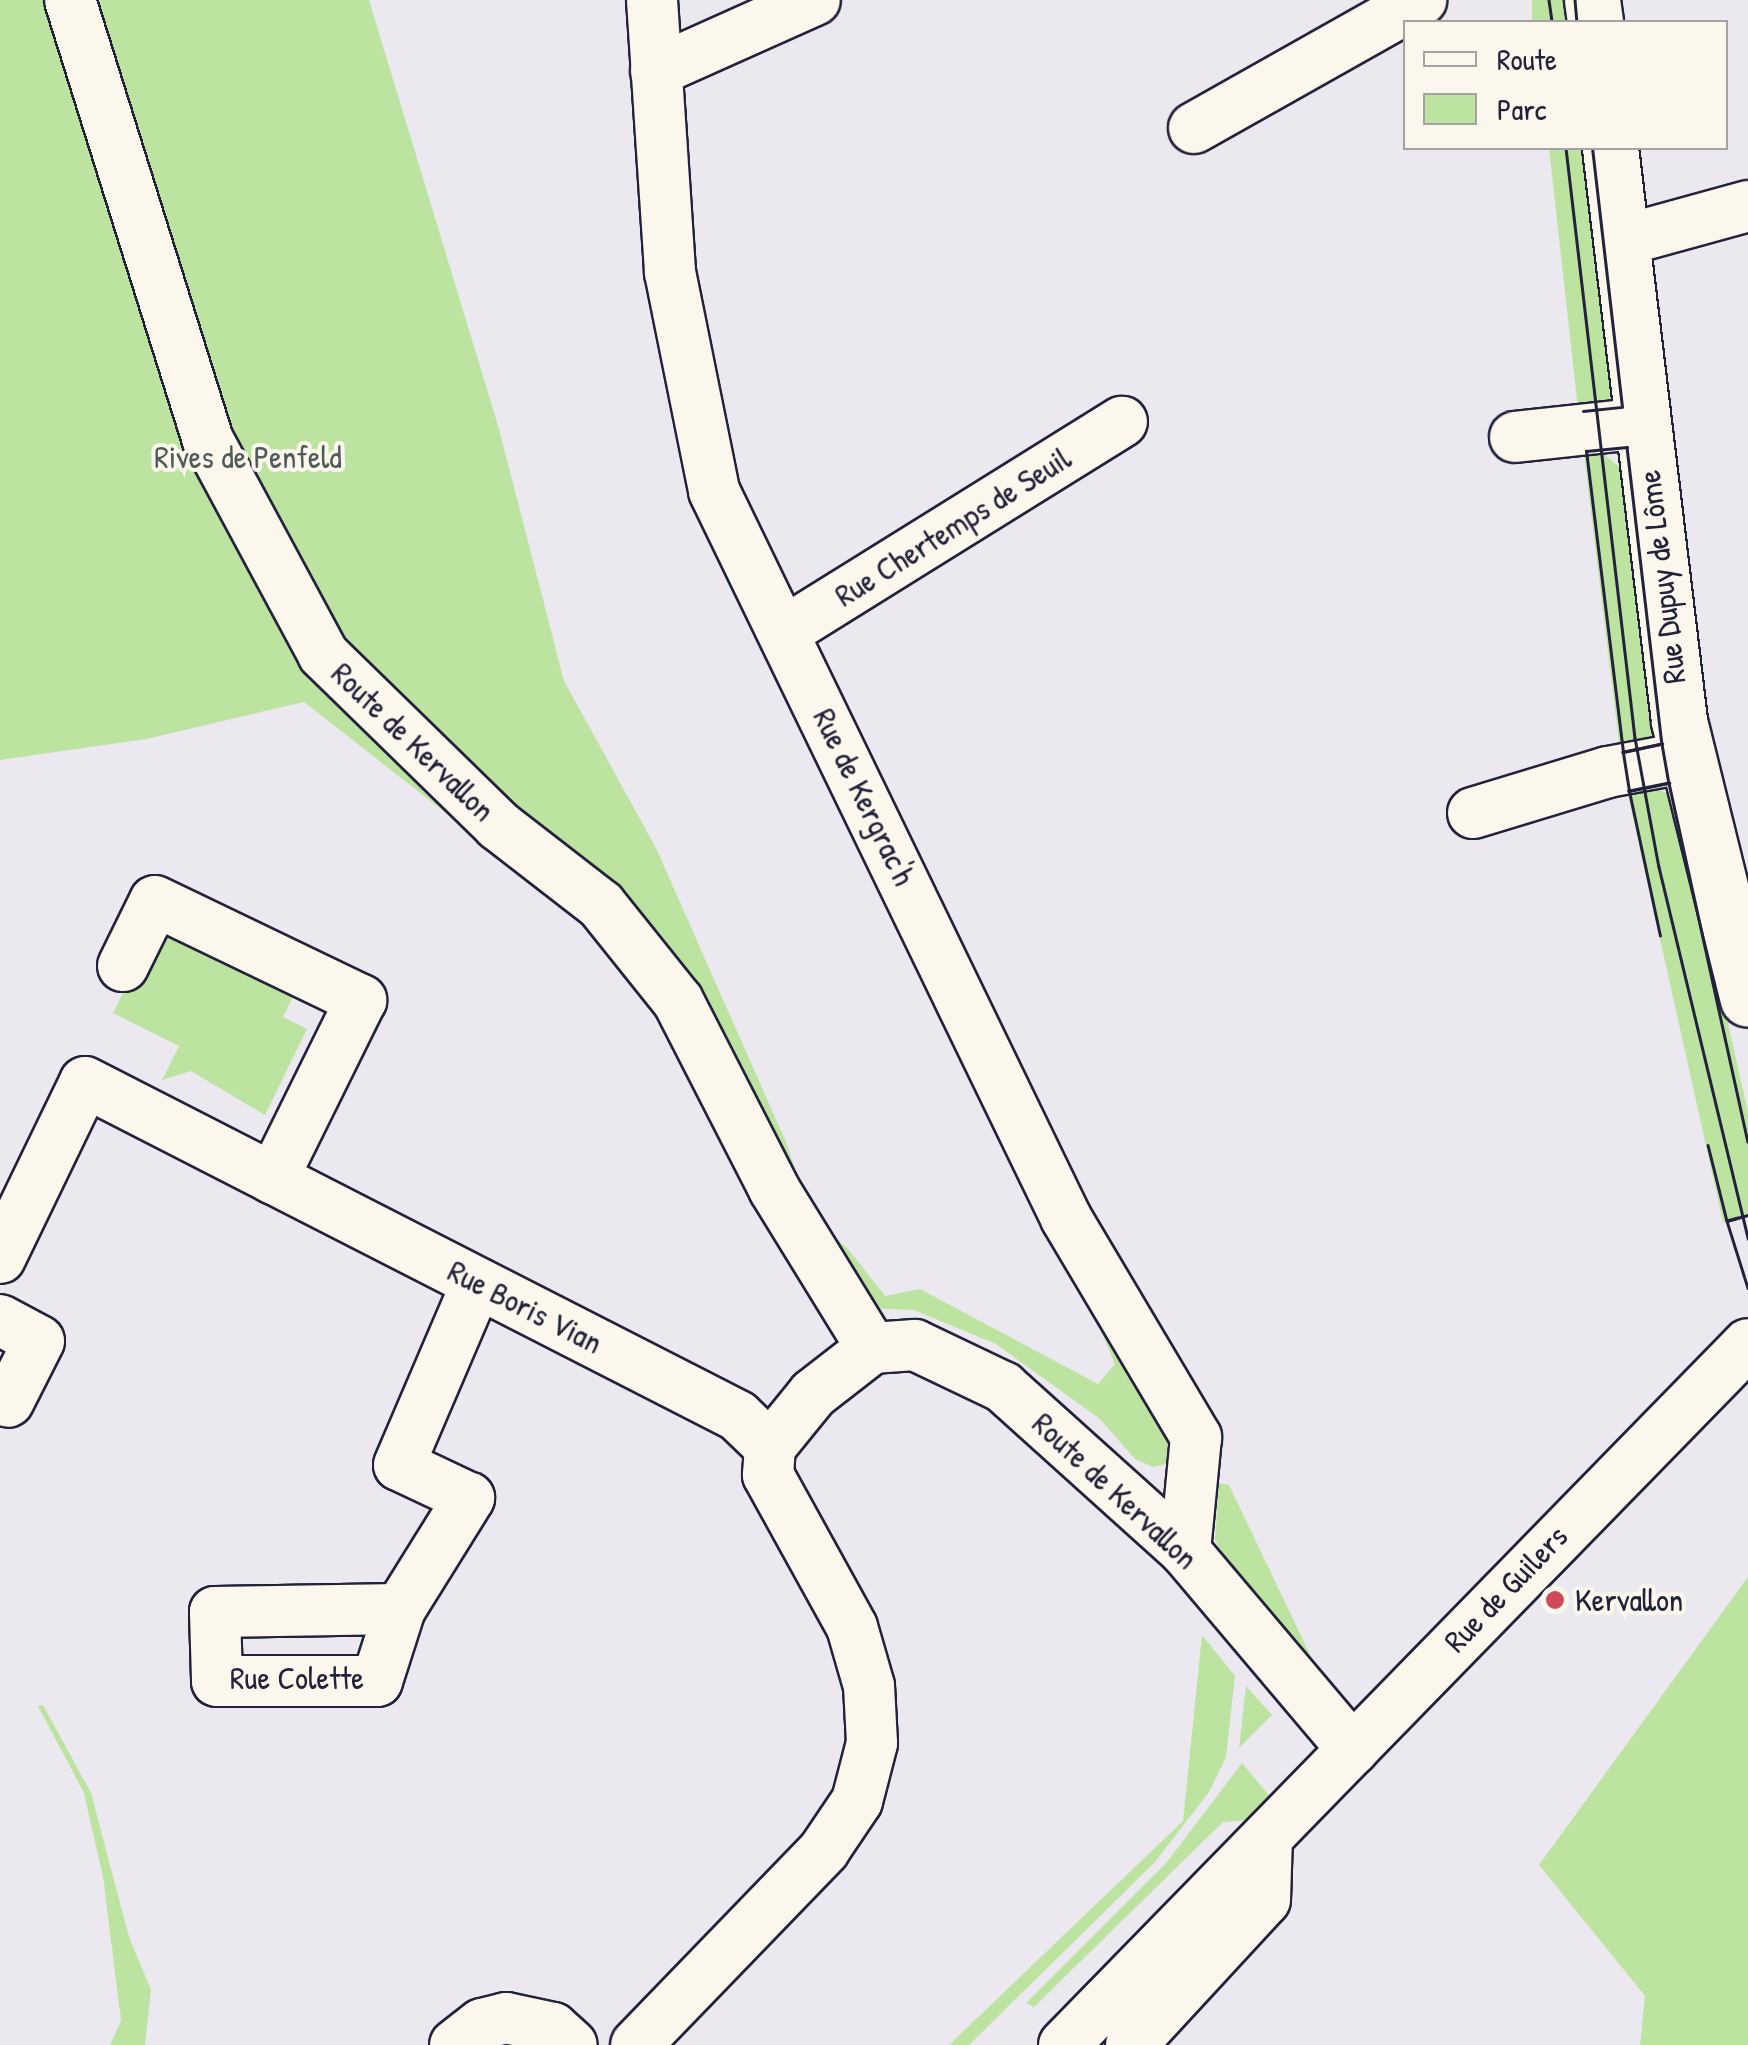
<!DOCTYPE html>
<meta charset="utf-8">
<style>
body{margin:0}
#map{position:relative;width:1748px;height:2045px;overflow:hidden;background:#ebe8ef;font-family:"Patrick Hand",sans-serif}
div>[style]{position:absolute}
.green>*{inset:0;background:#bce4a0;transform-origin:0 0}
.roads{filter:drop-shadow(2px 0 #22223b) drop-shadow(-2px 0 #22223b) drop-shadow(0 2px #22223b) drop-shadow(0 -2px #22223b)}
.minor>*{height:50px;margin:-25px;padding:0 25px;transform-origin:25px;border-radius:25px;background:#fbf7ec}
.major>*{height:55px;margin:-27.5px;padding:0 27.5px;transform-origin:27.5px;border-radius:27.5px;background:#fbf7ec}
.tram>*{height:2.5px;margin:-1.25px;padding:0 1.25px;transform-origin:1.25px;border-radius:1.25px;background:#22223b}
.dots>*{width:28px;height:28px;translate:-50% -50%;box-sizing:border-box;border:5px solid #fbf7ec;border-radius:50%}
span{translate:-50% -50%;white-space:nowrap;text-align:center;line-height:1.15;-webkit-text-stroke:8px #fbf7ec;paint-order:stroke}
.park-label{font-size:32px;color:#505c59}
.street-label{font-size:32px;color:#22223b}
.poi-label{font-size:32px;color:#22223b}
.left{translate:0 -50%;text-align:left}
.legend{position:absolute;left:1403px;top:20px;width:325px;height:130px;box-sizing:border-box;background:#fbf7ec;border:2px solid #a4a2a5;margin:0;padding:12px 18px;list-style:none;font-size:30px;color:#22223b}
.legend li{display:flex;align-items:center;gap:20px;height:50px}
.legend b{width:50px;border:2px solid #a4a2a5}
</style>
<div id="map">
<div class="green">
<div style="clip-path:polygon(0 0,369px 0,499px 429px,564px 681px,656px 848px,786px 1142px,810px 1215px,848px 1249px,885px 1296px,920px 1289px,1098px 1384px,1115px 1364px,1096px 1319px,1169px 1440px,1173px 1451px,1166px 1464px,1153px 1467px,1135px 1459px,1100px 1419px,996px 1344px,914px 1310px,868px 1308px,630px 957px,304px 702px,146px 739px,0 760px)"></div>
<div style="left:1532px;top:0;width:48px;height:22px"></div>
<div style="clip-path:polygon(1549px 148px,1597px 148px,1616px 401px,1578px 409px)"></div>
<div style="clip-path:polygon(1599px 450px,1627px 473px,1659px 738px,1620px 751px,1584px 454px)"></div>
<div style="clip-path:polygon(1659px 790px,1677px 798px,1748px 1112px,1748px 1215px,1723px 1222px,1628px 795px)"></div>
<div style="clip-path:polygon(167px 937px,293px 997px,283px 1017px,307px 1029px,265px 1115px,191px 1071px,162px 1080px,179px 1046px,113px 1013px,149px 940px)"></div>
<div style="clip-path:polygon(1219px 1483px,1229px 1485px,1315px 1665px,1228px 1567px,1215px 1539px)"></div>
<div style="clip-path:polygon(1748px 1577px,1748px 2045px,1640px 2045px,1645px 1996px,1539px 1865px)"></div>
<div style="clip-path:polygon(1202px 1635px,1235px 1676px,1226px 1757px,1209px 1792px,1155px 1862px,969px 2045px,949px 2045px,1183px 1821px)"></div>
<div style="clip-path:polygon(1246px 1686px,1272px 1715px,1239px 1748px)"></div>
<div style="clip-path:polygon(43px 1705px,91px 1793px,129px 1937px,151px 1990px,145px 2045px,110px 2045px,121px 2021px,103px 1877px,84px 1793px,38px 1706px)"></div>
<div style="clip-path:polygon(1242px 1763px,1272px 1799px,1250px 1820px,1223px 1822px,1034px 2007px,1026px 2003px,1167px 1862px)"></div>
</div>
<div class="roads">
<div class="minor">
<div style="left:70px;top:0;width:461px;rotate:72.6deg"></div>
<div style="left:208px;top:440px;width:243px;rotate:61.7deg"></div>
<div style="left:323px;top:654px;width:245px;rotate:44.3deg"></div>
<div style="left:498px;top:825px;width:130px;rotate:37.8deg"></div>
<div style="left:601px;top:905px;width:123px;rotate:51.3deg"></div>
<div style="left:678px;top:1001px;width:211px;rotate:62.9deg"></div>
<div style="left:774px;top:1189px;width:187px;rotate:58.4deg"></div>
<div style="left:872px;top:1348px;width:43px;rotate:-4deg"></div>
<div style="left:915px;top:1345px;width:98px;rotate:25.5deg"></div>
<div style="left:1003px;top:1387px;width:245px;rotate:42deg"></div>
<div style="left:1185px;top:1551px;width:260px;rotate:49.8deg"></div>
<div style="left:652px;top:0;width:273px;rotate:86.2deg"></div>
<div style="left:670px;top:272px;width:223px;rotate:78.6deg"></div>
<div style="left:714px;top:491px;width:808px;rotate:64.16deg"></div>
<div style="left:1066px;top:1218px;width:255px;rotate:59.3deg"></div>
<div style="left:1196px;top:1437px;width:115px;rotate:95.5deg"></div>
<div style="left:656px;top:71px;width:174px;rotate:-24.1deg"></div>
<div style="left:1194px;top:128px;width:261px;rotate:-29.4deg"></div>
<div style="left:1621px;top:241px;width:132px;rotate:-15.4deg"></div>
<div style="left:1515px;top:437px;width:129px;rotate:-6.2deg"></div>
<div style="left:784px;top:632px;width:398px;rotate:-31.9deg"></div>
<div style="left:1473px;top:813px;width:141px;rotate:-16.9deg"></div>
<div style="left:1608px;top:772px;width:81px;rotate:-10.6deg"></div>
<div style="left:123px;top:966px;width:72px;rotate:-63.8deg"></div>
<div style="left:155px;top:901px;width:229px;rotate:25.7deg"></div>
<div style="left:361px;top:1000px;width:199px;rotate:116.3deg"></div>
<div style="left:0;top:1258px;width:195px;rotate:-64.2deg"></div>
<div style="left:85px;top:1082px;width:733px;rotate:27.09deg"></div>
<div style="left:738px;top:1416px;width:45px;rotate:44.1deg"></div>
<div style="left:0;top:1320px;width:44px;rotate:28.3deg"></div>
<div style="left:39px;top:1341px;width:68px;rotate:116.9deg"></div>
<div style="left:770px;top:1447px;width:68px;rotate:-50.9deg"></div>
<div style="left:813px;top:1394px;width:75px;rotate:-37.9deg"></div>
<div style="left:400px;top:1609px;width:185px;rotate:179.1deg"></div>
<div style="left:215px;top:1612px;width:69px;rotate:88.3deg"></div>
<div style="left:217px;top:1681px;width:160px"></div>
<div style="left:377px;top:1681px;width:76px;rotate:-72.3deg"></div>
<div style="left:400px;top:1609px;width:131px;rotate:-58.1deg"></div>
<div style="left:469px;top:1498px;width:77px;rotate:-154.8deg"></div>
<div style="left:399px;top:1465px;width:198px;rotate:-66.8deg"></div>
<div style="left:455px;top:2045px;width:34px;rotate:-38deg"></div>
<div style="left:482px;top:2024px;width:25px;rotate:-14deg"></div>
<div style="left:506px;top:2018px;width:48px;rotate:12deg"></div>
<div style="left:553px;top:2028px;width:25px;rotate:42deg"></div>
<div style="left:636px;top:2045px;width:271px;rotate:-46deg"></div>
<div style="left:824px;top:1850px;width:59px;rotate:-56deg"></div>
<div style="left:857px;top:1801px;width:60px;rotate:-75.5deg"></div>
<div style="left:872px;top:1743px;width:57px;rotate:-93deg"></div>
<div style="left:869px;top:1686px;width:61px;rotate:-106.1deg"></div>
<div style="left:852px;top:1627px;width:174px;rotate:-118.9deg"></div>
<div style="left:768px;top:1475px;width:28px;rotate:-86deg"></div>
<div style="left:1064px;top:2045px;width:979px;rotate:-45.7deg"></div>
<div style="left:1131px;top:2045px;width:197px;rotate:-47.3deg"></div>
<div style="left:1265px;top:1900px;width:62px;rotate:-88.2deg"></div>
</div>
<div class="major">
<div style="left:1592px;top:0;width:22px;rotate:82deg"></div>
<div style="left:1610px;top:148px;width:577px;rotate:83.13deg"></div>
<div style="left:1679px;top:721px;width:286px;rotate:76.1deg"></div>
</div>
</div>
<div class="tram">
<div style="left:1549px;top:0;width:22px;rotate:82deg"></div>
<div style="left:1575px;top:0;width:22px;rotate:85deg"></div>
<div style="left:1566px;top:148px;width:594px;rotate:83.33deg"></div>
<div style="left:1635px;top:738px;width:131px;rotate:79.5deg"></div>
<div style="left:1659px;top:867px;width:382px;rotate:76.5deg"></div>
<div style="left:1583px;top:411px;width:39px;rotate:-6deg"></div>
<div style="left:1622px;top:407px;width:261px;rotate:-96.6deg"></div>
<div style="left:1627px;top:447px;width:299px;rotate:83.3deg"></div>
<div style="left:1662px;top:744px;width:40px;rotate:168deg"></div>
<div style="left:1623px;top:752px;width:303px;rotate:-97deg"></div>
<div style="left:1586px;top:451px;width:41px;rotate:-5.6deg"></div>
<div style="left:1662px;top:744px;width:40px;rotate:80deg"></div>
<div style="left:1669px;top:783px;width:41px;rotate:168.7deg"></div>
<div style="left:1629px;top:791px;width:39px;rotate:-99deg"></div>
<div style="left:1623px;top:752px;width:40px;rotate:-12deg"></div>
<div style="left:1660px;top:936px;width:148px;rotate:-102.1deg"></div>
<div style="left:1629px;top:791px;width:41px;rotate:-11.3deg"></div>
<div style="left:1669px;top:783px;width:367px;rotate:77.6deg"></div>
<div style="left:1708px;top:1145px;width:78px;rotate:76deg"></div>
<div style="left:1727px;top:1221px;width:22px;rotate:-16deg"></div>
<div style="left:1738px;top:1218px;width:11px;rotate:165deg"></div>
<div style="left:1727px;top:1221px;width:70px;rotate:72.6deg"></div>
</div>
<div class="dots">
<div style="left:1555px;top:1600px;background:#d1495b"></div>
</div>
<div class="park-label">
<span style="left:248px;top:457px">Rives de Penfeld</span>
</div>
<div class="street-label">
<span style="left:953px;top:527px;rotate:-32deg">Rue Chertemps de Seuil</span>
<span style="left:1662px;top:577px;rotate:-97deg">Rue Dupuy de Lôme</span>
<span style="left:413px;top:742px;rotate:44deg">Route de Kervallon</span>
<span style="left:864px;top:797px;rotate:64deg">Rue de Kergrac'h</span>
<span style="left:525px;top:1307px;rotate:27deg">Rue Boris Vian</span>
<span style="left:1115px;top:1491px;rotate:43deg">Route de Kervallon</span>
<span style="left:1506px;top:1589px;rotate:-46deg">Rue de Guilers</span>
<span style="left:297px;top:1678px">Rue Colette</span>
</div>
<div class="poi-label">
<span class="left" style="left:1575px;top:1600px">Kervallon</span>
</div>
<ul class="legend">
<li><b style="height:12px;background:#fbf7ec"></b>Route</li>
<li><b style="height:28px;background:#bce4a0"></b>Parc</li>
</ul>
</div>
